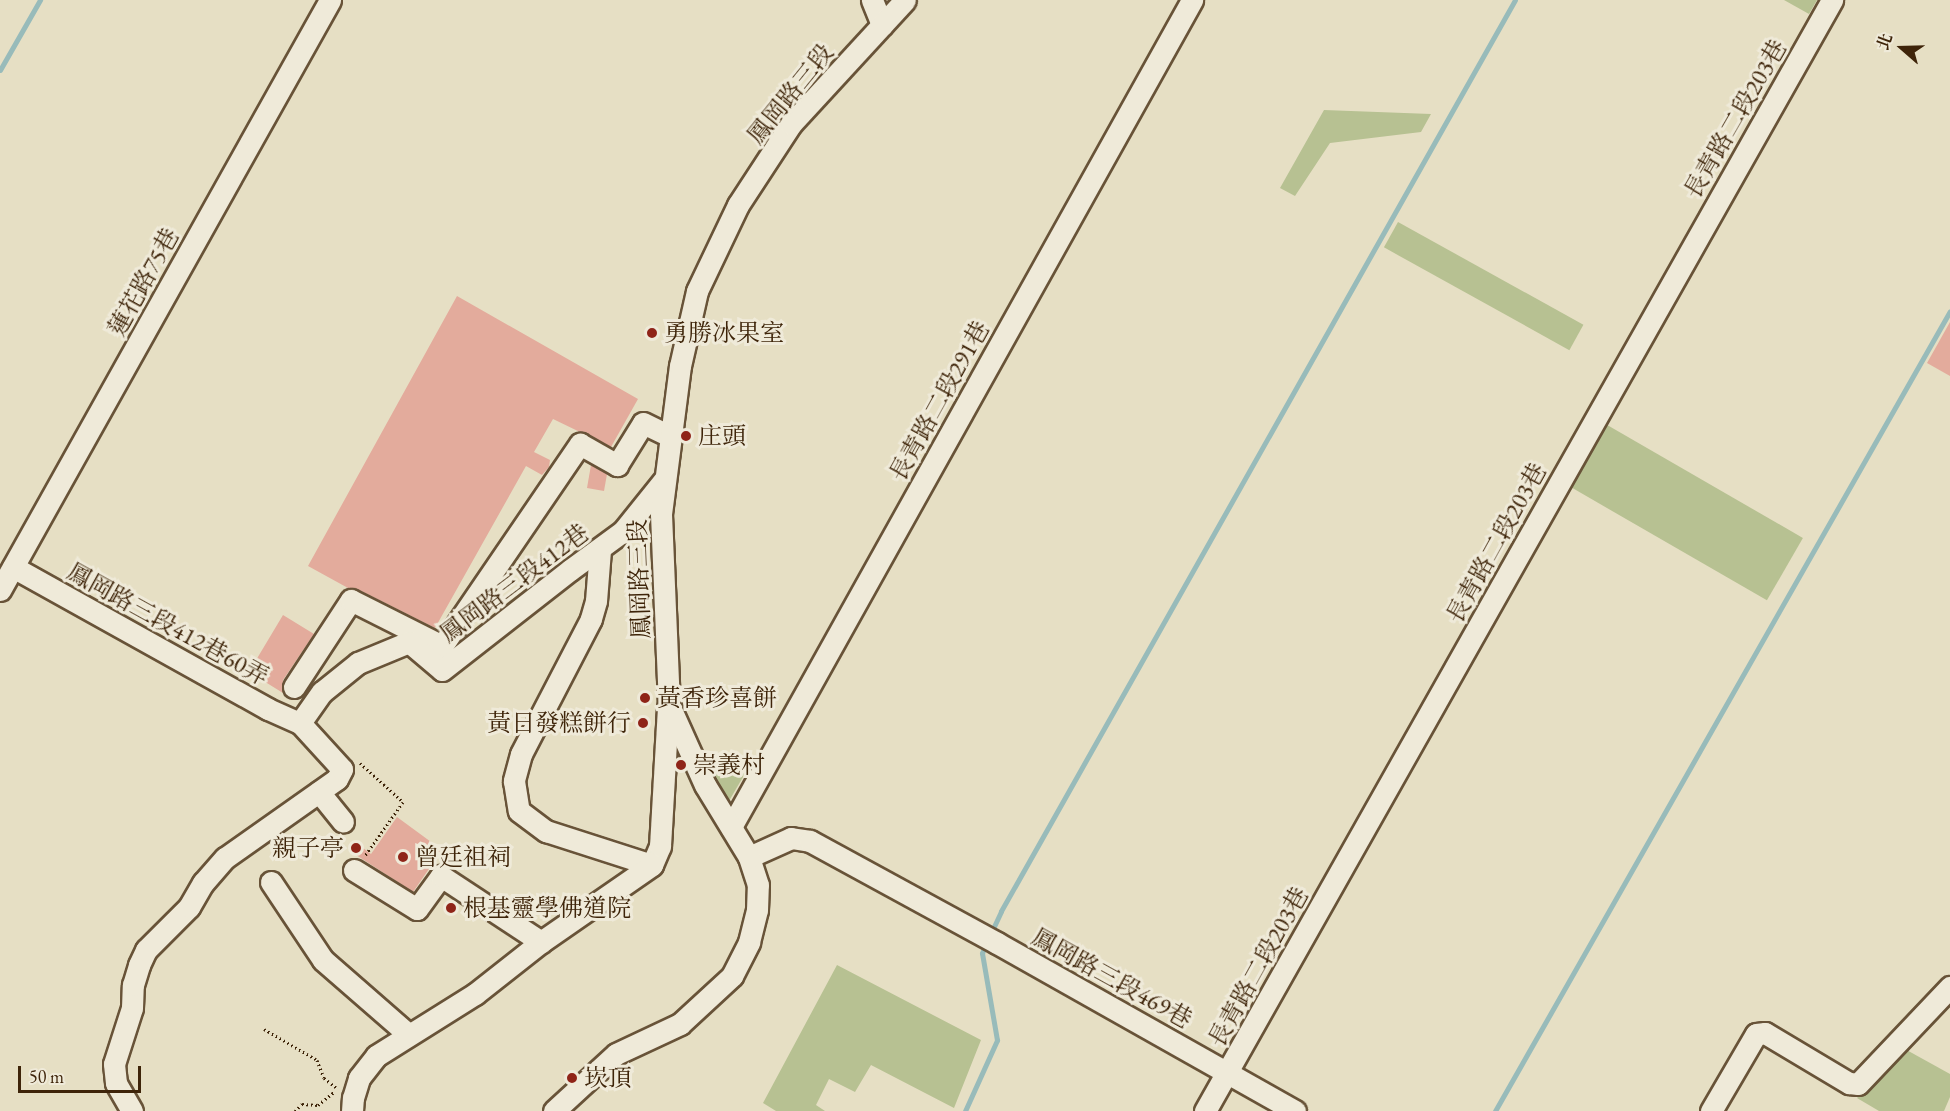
<!DOCTYPE html>
<meta charset="utf-8">
<style>
body{margin:0}
#map{position:relative;width:1950px;height:1111px;overflow:hidden;background:#e6dfc4;font-family:"EB Garamond","Noto Serif TC",serif}
div>[style]{position:absolute}
.green>*{inset:0;background:#b7c192;transform-origin:0 0}
.stream>*{height:5px;margin:-2.5px;padding:0 2.5px;transform-origin:2.5px;border-radius:2.5px;background:#98bbba}
.building>*{inset:0;background:#e3ab9c}
.path>*{height:3px;margin-top:-1.5px;transform-origin:0;background:repeating-linear-gradient(90deg,#3e2409 0 1.5px,transparent 0 4.5px)}
.roads{filter:drop-shadow(2px 0 #685338) drop-shadow(-2px 0 #685338) drop-shadow(0 2px #685338) drop-shadow(0 -2px #685338)}
.minor>*{height:21px;margin:-10.5px;padding:0 10.5px;transform-origin:10.5px;border-radius:10.5px;background:#efead9}
.dots>*{width:16px;height:16px;translate:-50% -50%;box-sizing:border-box;border:3px solid #efead9;border-radius:50%}
span{translate:-50% -50%;white-space:nowrap;text-align:center;line-height:1.15;-webkit-text-stroke:6px #efead9;paint-order:stroke}
.street-label{font-size:24px;color:#3e2409}
.poi-label{font-size:24px;color:#3e2409}
.left{translate:0 -50%;text-align:left}
.right{translate:-100% -50%;text-align:right}
.north{position:absolute;left:1872px;top:18px;width:60px;height:60px;-webkit-text-stroke:4px #efead9;paint-order:stroke;rotate:290deg;font-size:16px;font-weight:700;line-height:24px;text-align:center;color:#3e2409}
.north::after{content:'';display:block;margin:auto;width:21px;height:27px;background:#3e2409;clip-path:polygon(50% 0,100% 100%,50% 72%,0 100%)}
.scale{position:absolute;left:18px;top:1066px;width:123px;height:27px;box-sizing:border-box;border:3px solid #3e2409;border-top:0;padding-left:8px;font-size:18px;line-height:21px;white-space:nowrap;color:#3e2409;-webkit-text-stroke:4px #efead9;paint-order:stroke}
</style>
<div id="map">
<div class="green">
<div style="clip-path:polygon(1784px 0,1817px 0,1809px 14px)"></div>
<div style="clip-path:polygon(1324px 110px,1431px 114px,1421px 132px,1330px 143px,1295px 196px,1280px 188px)"></div>
<div style="left:1398px;top:222px;width:212px;height:29px;rotate:29deg"></div>
<div style="left:1602px;top:422px;width:232px;height:72px;rotate:30deg"></div>
<div style="clip-path:polygon(694px 748px,746px 772px,726px 806px)"></div>
<div style="clip-path:polygon(837px 965px,981px 1040px,954px 1108px,871px 1065px,855px 1092px,829px 1079px,816px 1105px,825px 1111px,776px 1111px,763px 1103px)"></div>
<div style="clip-path:polygon(1903px 1048px,1950px 1074px,1950px 1097px,1944px 1111px,1879px 1111px,1857px 1098px)"></div>
</div>
<div class="stream">
<div style="left:0;top:70px;width:81px;rotate:-60.3deg"></div>
<div style="left:990px;top:935px;width:26px;rotate:-65deg"></div>
<div style="left:1001px;top:911px;width:1046px;rotate:-60.57deg"></div>
<div style="left:965px;top:1111px;width:78px;rotate:-65.7deg"></div>
<div style="left:997px;top:1040px;width:88px;rotate:-99.8deg"></div>
<div style="left:982px;top:953px;width:10px;rotate:-66deg"></div>
<div style="left:1495px;top:1111px;width:920px;rotate:-60.37deg"></div>
</div>
<div class="building">
<div style="clip-path:polygon(457px 296px,638px 399px,611px 447px,553px 419px,534px 452px,550px 460px,549px 467px,542px 475px,526px 466px,435px 628px,357px 589px,348px 588px,308px 566px)"></div>
<div style="clip-path:polygon(1950px 322px,1950px 376px,1927px 363px)"></div>
<div style="clip-path:polygon(591px 465px,607px 474px,604px 491px,587px 488px)"></div>
<div style="clip-path:polygon(283px 615px,314px 634px,283px 680px,283px 693px,249px 672px)"></div>
<div style="clip-path:polygon(397px 817px,442px 850px,413px 892px,350px 851px,350px 844px,355px 842px,371px 854px)"></div>
</div>
<div class="path">
<div style="left:360px;top:763px;width:58px;rotate:42.2deg"></div>
<div style="left:403px;top:802px;width:67px;rotate:125.3deg"></div>
<div style="left:264px;top:1029px;width:61px;rotate:30.3deg"></div>
<div style="left:317px;top:1060px;width:19px;rotate:69deg"></div>
<div style="left:324px;top:1078px;width:16px;rotate:38deg"></div>
<div style="left:295px;top:1111px;width:10px;rotate:-45deg"></div>
<div style="left:302px;top:1104px;width:16px;rotate:4deg"></div>
<div style="left:318px;top:1105px;width:21px;rotate:-39deg"></div>
</div>
<div class="roads">
<div class="minor">
<div style="left:872px;top:0;width:27px;rotate:68deg"></div>
<div style="left:600px;top:550px;width:51px;rotate:94.5deg"></div>
<div style="left:596px;top:601px;width:19px;rotate:106deg"></div>
<div style="left:591px;top:619px;width:152px;rotate:117.4deg"></div>
<div style="left:521px;top:754px;width:28px;rotate:105deg"></div>
<div style="left:514px;top:781px;width:30px;rotate:81deg"></div>
<div style="left:519px;top:811px;width:34px;rotate:37deg"></div>
<div style="left:546px;top:831px;width:111px;rotate:17.8deg"></div>
<div style="left:13px;top:567px;width:292px;rotate:29.1deg"></div>
<div style="left:268px;top:709px;width:35px;rotate:24deg"></div>
<div style="left:0;top:590px;width:676px;rotate:-60.78deg"></div>
<div style="left:294px;top:687px;width:104px;rotate:-56.8deg"></div>
<div style="left:351px;top:600px;width:102px;rotate:26.8deg"></div>
<div style="left:442px;top:646px;width:245px;rotate:-55.7deg"></div>
<div style="left:580px;top:444px;width:43px;rotate:29.6deg"></div>
<div style="left:617px;top:465px;width:49px;rotate:-58.2deg"></div>
<div style="left:643px;top:423px;width:30px;rotate:26deg"></div>
<div style="left:319px;top:792px;width:38px;rotate:51deg"></div>
<div style="left:731px;top:827px;width:947px;rotate:-60.86deg"></div>
<div style="left:749px;top:857px;width:46px;rotate:-24.3deg"></div>
<div style="left:791px;top:838px;width:19px;rotate:9deg"></div>
<div style="left:810px;top:841px;width:213px;rotate:28.6deg"></div>
<div style="left:997px;top:943px;width:342px;rotate:29.4deg"></div>
<div style="left:354px;top:870px;width:74px;rotate:31.8deg"></div>
<div style="left:417px;top:909px;width:41px;rotate:-54deg"></div>
<div style="left:441px;top:876px;width:120px;rotate:33.4deg"></div>
<div style="left:271px;top:882px;width:94px;rotate:56.3deg"></div>
<div style="left:323px;top:960px;width:114px;rotate:41.1deg"></div>
<div style="left:132px;top:1111px;width:32px;rotate:-120deg"></div>
<div style="left:116px;top:1083px;width:19px;rotate:-96deg"></div>
<div style="left:114px;top:1064px;width:59px;rotate:-72.2deg"></div>
<div style="left:132px;top:1008px;width:23px;rotate:-88deg"></div>
<div style="left:133px;top:985px;width:21px;rotate:-73deg"></div>
<div style="left:139px;top:965px;width:17px;rotate:-65deg"></div>
<div style="left:146px;top:950px;width:61px;rotate:-45deg"></div>
<div style="left:189px;top:907px;width:28px;rotate:-60deg"></div>
<div style="left:203px;top:883px;width:33px;rotate:-49deg"></div>
<div style="left:225px;top:858px;width:137px;rotate:-35.2deg"></div>
<div style="left:337px;top:779px;width:11px;rotate:-63deg"></div>
<div style="left:342px;top:769px;width:62px;rotate:-132.4deg"></div>
<div style="left:300px;top:723px;width:38px;rotate:-55deg"></div>
<div style="left:322px;top:692px;width:46px;rotate:-38.9deg"></div>
<div style="left:358px;top:663px;width:55px;rotate:-22.4deg"></div>
<div style="left:409px;top:642px;width:43px;rotate:40.3deg"></div>
<div style="left:442px;top:670px;width:162px;rotate:-38deg"></div>
<div style="left:570px;top:570px;width:66px;rotate:-36.3deg"></div>
<div style="left:623px;top:531px;width:65px;rotate:-51.2deg"></div>
<div style="left:352px;top:1111px;width:13px;rotate:-86deg"></div>
<div style="left:353px;top:1098px;width:21px;rotate:-73deg"></div>
<div style="left:359px;top:1078px;width:28px;rotate:-52deg"></div>
<div style="left:376px;top:1056px;width:117px;rotate:-32.1deg"></div>
<div style="left:475px;top:994px;width:84px;rotate:-38.2deg"></div>
<div style="left:541px;top:942px;width:135px;rotate:-34.7deg"></div>
<div style="left:652px;top:865px;width:21px;rotate:-67deg"></div>
<div style="left:660px;top:846px;width:139px;rotate:-86.7deg"></div>
<div style="left:554px;top:1111px;width:84px;rotate:-42.6deg"></div>
<div style="left:616px;top:1054px;width:71px;rotate:-25.1deg"></div>
<div style="left:680px;top:1024px;width:71px;rotate:-42.7deg"></div>
<div style="left:732px;top:976px;width:38px;rotate:-63deg"></div>
<div style="left:749px;top:942px;width:33px;rotate:-76deg"></div>
<div style="left:757px;top:910px;width:25px;rotate:-88deg"></div>
<div style="left:758px;top:885px;width:29px;rotate:-108deg"></div>
<div style="left:749px;top:857px;width:84px;rotate:-121.4deg"></div>
<div style="left:705px;top:785px;width:88px;rotate:-114.2deg"></div>
<div style="left:669px;top:705px;width:191px;rotate:-92.4deg"></div>
<div style="left:661px;top:514px;width:149px;rotate:-82.7deg"></div>
<div style="left:680px;top:366px;width:77px;rotate:-77.2deg"></div>
<div style="left:697px;top:291px;width:95px;rotate:-64.5deg"></div>
<div style="left:738px;top:205px;width:97px;rotate:-56.8deg"></div>
<div style="left:791px;top:124px;width:168px;rotate:-47.4deg"></div>
<div style="left:1205px;top:1111px;width:1276px;rotate:-60.56deg"></div>
<div style="left:1711px;top:1111px;width:89px;rotate:-59.7deg"></div>
<div style="left:1756px;top:1034px;width:9px;rotate:-6deg"></div>
<div style="left:1765px;top:1033px;width:98px;rotate:30.8deg"></div>
<div style="left:1849px;top:1083px;width:9px;rotate:6deg"></div>
<div style="left:1858px;top:1084px;width:134px;rotate:-46.5deg"></div>
</div>
</div>
<div class="dots">
<div style="left:652px;top:333px;background:#8f2418"></div>
<div style="left:686px;top:436px;background:#8f2418"></div>
<div style="left:645px;top:698px;background:#8f2418"></div>
<div style="left:643px;top:723px;background:#8f2418"></div>
<div style="left:681px;top:765px;background:#8f2418"></div>
<div style="left:356px;top:848px;background:#8f2418"></div>
<div style="left:403px;top:857px;background:#8f2418"></div>
<div style="left:451px;top:908px;background:#8f2418"></div>
<div style="left:572px;top:1078px;background:#8f2418"></div>
</div>
<div class="street-label">
<span style="left:790px;top:94px;rotate:-51deg">鳳岡路三段</span>
<span style="left:1735px;top:119px;rotate:-60deg">長青路二段203巷</span>
<span style="left:143px;top:282px;rotate:-61deg">蓮花路75巷</span>
<span style="left:939px;top:401px;rotate:-61deg">長青路二段291巷</span>
<span style="left:1496px;top:543px;rotate:-61deg">長青路二段203巷</span>
<span style="left:639px;top:579px;rotate:-92deg">鳳岡路三段</span>
<span style="left:514px;top:583px;rotate:-37deg">鳳岡路三段412巷</span>
<span style="left:168px;top:624px;rotate:29deg">鳳岡路三段412巷60弄</span>
<span style="left:1258px;top:967px;rotate:-61deg">長青路二段203巷</span>
<span style="left:1112px;top:978px;rotate:29deg">鳳岡路三段469巷</span>
</div>
<div class="poi-label">
<span class="left" style="left:664px;top:333px">勇勝冰果室</span>
<span class="left" style="left:698px;top:436px">庄頭</span>
<span class="left" style="left:657px;top:698px">黃香珍喜餅</span>
<span class="right" style="left:631px;top:723px">黃日發糕餅行</span>
<span class="left" style="left:693px;top:765px">崇義村</span>
<span class="right" style="left:344px;top:848px">親子亭</span>
<span class="left" style="left:415px;top:857px">曾廷祖祠</span>
<span class="left" style="left:463px;top:908px">根基靈學佛道院</span>
<span class="left" style="left:584px;top:1078px">崁頂</span>
</div>
<div class="north">北</div>
<div class="scale">50 m</div>
</div>
